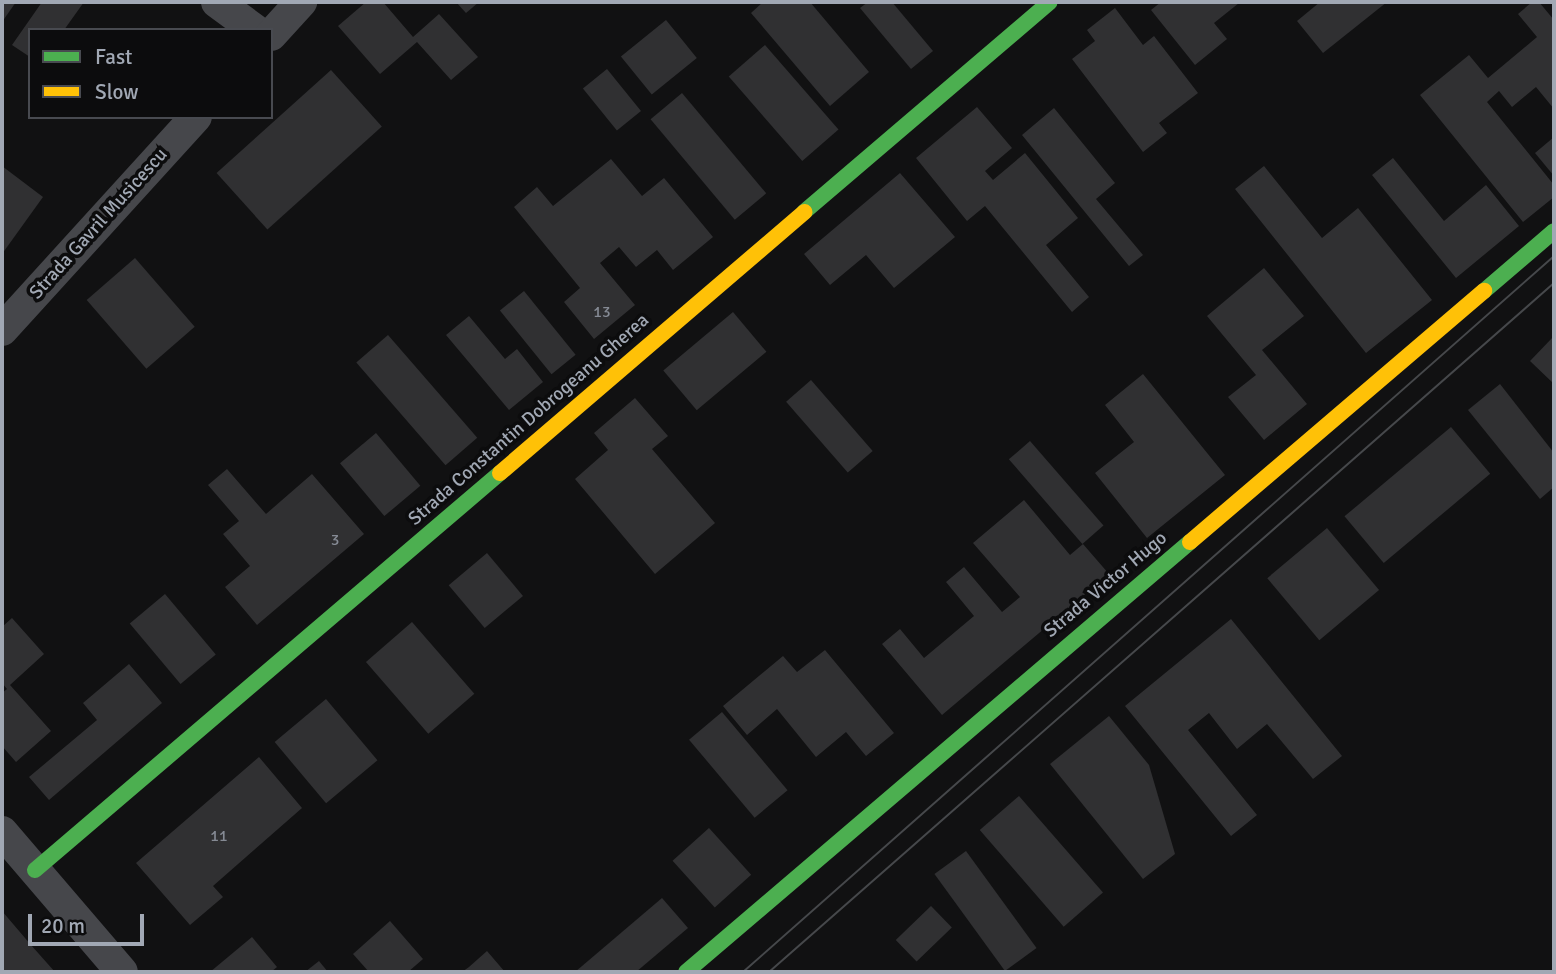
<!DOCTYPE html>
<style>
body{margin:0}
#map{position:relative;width:1556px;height:974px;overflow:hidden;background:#111112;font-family:Signika,sans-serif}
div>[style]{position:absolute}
.building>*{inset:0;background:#303032;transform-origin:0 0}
.street>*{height:32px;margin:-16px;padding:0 16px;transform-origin:16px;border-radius:16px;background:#46474b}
.fast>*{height:16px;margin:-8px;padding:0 8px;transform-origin:8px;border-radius:8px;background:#4caf50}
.slow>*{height:16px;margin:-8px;padding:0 8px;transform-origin:8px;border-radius:8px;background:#ffc107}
.tram>*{height:2px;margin:-1px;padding:0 1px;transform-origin:1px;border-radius:1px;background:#46484b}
span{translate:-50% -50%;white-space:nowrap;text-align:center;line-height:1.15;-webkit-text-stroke:7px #0c0c0d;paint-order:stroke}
.number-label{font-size:16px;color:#858a94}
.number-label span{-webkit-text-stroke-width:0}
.street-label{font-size:19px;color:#a1a8b4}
.frame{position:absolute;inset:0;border:4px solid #a1a8b4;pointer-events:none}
.legend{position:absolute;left:28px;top:28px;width:245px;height:91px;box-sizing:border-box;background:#0c0c0d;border:2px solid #484a50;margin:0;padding:9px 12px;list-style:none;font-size:21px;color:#a1a8b4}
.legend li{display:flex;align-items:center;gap:14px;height:35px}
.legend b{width:35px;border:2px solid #484a50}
.scale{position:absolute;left:28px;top:914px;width:116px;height:32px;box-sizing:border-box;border:4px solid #a1a8b4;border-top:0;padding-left:9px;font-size:21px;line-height:24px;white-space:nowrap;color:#a1a8b4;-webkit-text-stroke:5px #0c0c0d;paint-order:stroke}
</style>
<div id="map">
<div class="building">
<div style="clip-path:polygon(2px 2px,16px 2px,2px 22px)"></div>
<div style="clip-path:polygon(42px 2px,84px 2px,64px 30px,30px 30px,30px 57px,12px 45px)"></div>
<div style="clip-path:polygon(366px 2px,383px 2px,413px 37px,439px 14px,478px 57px,451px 80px,417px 42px,380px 74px,338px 26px)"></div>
<div style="clip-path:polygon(456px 2px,479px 2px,466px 13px)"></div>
<div style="clip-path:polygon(763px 2px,810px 2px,869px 72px,830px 106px,751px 13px)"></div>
<div style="clip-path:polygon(868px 2px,892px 2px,933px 51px,911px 69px,860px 8px)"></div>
<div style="clip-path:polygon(1161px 2px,1238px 2px,1239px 3px,1214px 23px,1227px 39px,1195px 65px,1151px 10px)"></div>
<div style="clip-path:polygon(1320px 2px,1387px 2px,1323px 53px,1297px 21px)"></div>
<div style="clip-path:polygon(1532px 2px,1539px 2px,1554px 20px,1554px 109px,1536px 87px,1512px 107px,1499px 91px,1487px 102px,1554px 185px,1554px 197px,1523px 222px,1420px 95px,1469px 55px,1488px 78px,1537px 37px,1518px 14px)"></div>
<div style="clip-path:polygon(1115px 8px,1143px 45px,1154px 36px,1198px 93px,1159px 123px,1167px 133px,1143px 152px,1072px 59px,1095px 41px,1087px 30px)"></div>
<div style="left:666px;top:20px;width:49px;height:58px;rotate:51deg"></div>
<div style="left:765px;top:45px;width:112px;height:48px;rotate:49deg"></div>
<div style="left:607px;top:69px;width:54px;height:31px;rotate:51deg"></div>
<div style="left:331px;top:70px;width:76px;height:154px;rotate:48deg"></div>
<div style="left:682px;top:93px;width:131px;height:41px;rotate:50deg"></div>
<div style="clip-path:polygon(977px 107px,1012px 148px,985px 171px,993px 180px,1025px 153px,1078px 218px,1046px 245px,1089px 297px,1072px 312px,985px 206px,967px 221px,916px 158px)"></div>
<div style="clip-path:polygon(1054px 108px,1115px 183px,1096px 199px,1143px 255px,1129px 266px,1022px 135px)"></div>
<div style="clip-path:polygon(1554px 137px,1554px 176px,1535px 153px)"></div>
<div style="clip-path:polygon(1393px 158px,1444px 221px,1486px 185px,1519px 226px,1456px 278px,1372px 175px)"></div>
<div style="clip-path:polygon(611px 159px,642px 196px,664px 178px,713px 237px,673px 270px,657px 250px,636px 267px,619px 247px,600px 263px,635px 305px,594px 339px,564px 302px,580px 288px,514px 207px,537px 187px,553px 206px)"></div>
<div style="clip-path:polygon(2px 166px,43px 197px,2px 254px)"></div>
<div style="clip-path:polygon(1264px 166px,1322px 238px,1358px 208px,1432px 300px,1366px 353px,1235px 189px)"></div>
<div style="clip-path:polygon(900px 173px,955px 237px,894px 288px,866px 255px,830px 285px,804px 254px)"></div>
<div style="left:135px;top:258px;width:91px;height:64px;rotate:49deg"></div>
<div style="clip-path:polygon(1264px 268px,1304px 316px,1262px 350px,1307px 404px,1264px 440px,1228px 397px,1256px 375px,1207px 316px)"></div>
<div style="left:524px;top:291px;width:82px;height:31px;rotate:51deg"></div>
<div style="left:733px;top:312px;width:52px;height:91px;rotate:50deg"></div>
<div style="clip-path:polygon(469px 316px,505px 359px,517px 349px,543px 382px,509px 410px,446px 335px)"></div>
<div style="left:388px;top:335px;width:136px;height:42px;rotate:49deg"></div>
<div style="clip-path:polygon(1554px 336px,1554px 384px,1530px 361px)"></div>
<div style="clip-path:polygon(1143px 374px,1225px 475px,1147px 538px,1095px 473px,1134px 442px,1105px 405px)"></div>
<div style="left:811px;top:380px;width:94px;height:33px;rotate:49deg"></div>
<div style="clip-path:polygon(1500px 384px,1554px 453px,1554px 487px,1540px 499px,1468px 410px)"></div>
<div style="clip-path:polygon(635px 398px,668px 436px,652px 449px,715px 523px,655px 574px,575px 479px,608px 450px,594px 433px)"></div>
<div style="left:1451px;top:427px;width:61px;height:139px;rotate:50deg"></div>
<div style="left:376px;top:433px;width:69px;height:47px;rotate:50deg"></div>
<div style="left:1030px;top:441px;width:112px;height:28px;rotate:49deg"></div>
<div style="clip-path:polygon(227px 469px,266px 514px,312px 474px,364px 534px,257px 625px,225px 587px,250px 566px,223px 534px,239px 521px,208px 485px)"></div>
<div style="clip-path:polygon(1024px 500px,1070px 555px,1083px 544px,1109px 574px,942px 715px,882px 644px,900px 629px,924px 658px,974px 616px,946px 582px,964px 567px,1002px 612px,1020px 597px,973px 543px)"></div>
<div style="left:1327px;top:528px;width:81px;height:78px;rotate:50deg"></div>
<div style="left:487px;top:553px;width:56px;height:50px;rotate:50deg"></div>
<div style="left:165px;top:594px;width:79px;height:46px;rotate:50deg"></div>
<div style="clip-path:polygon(12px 618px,44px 654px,10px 685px,51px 731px,16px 762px,2px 746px,2px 693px,7px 689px,2px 683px,2px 627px)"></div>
<div style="clip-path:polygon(1231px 619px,1342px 756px,1313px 779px,1267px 724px,1237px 749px,1209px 713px,1188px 730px,1257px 815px,1231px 836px,1125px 706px)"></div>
<div style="left:412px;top:622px;width:95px;height:61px;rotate:49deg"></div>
<div style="clip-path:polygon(825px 650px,894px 733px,866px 756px,846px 732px,816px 757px,777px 709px,747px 735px,723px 706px,783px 656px,797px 672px)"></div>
<div style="clip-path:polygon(129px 664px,162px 703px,49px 800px,29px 777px,97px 720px,83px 703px)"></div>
<div style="left:326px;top:699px;width:80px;height:67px;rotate:50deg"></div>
<div style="left:722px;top:712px;width:102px;height:43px;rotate:50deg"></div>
<div style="clip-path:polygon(1109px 716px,1149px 765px,1175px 854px,1143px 879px,1050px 764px)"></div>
<div style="clip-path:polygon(259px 757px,302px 808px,213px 886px,223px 897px,190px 925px,136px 863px)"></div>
<div style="left:1019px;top:796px;width:128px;height:52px;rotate:49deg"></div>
<div style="left:709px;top:828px;width:63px;height:49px;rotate:48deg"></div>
<div style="left:966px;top:851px;width:120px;height:39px;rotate:54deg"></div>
<div style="clip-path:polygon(662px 898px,688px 928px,636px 972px,575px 972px)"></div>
<div style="left:931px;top:906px;width:30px;height:49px;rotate:46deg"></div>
<div style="clip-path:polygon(2px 911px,31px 945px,55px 972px,2px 972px)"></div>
<div style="clip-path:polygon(390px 921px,423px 959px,408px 972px,369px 972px,353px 954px)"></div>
<div style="clip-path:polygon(252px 937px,277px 967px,271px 972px,210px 972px)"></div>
<div style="clip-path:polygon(487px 951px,505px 972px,462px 972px,469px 967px)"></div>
<div style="clip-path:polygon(319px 961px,328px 972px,305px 972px)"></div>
</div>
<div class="street">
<div style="left:217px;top:2px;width:47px;rotate:36.4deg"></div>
<div style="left:271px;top:35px;width:45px;rotate:-47.7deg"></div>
<div style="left:2px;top:330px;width:288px;rotate:-47.7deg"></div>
<div style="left:2px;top:832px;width:184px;rotate:49.4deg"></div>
</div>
<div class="fast">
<div style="left:804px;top:212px;width:323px;rotate:-40.5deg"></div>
<div style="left:1484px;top:291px;width:92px;rotate:-40.6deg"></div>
<div style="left:35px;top:870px;width:611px;rotate:-40.49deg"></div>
<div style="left:686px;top:972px;width:663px;rotate:-40.47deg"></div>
</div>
<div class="slow">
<div style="left:500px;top:473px;width:401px;rotate:-40.6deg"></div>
<div style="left:1190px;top:542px;width:387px;rotate:-40.5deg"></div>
</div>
<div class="tram">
<div style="left:743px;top:972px;width:1082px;rotate:-41.44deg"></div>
<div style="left:769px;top:972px;width:1044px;rotate:-41.27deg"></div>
</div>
<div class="number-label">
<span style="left:602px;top:312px">13</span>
<span style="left:335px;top:540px">3</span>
<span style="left:219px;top:836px">11</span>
</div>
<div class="street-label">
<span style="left:99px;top:224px;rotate:-48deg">Strada Gavril Musicescu</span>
<span style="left:529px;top:420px;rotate:-41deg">Strada Constantin Dobrogeanu Gherea</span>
<span style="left:1106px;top:585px;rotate:-40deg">Strada Victor Hugo</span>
</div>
<div class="frame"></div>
<ul class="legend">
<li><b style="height:9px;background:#4caf50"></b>Fast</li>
<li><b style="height:9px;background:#ffc107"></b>Slow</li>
</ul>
<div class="scale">20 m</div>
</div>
